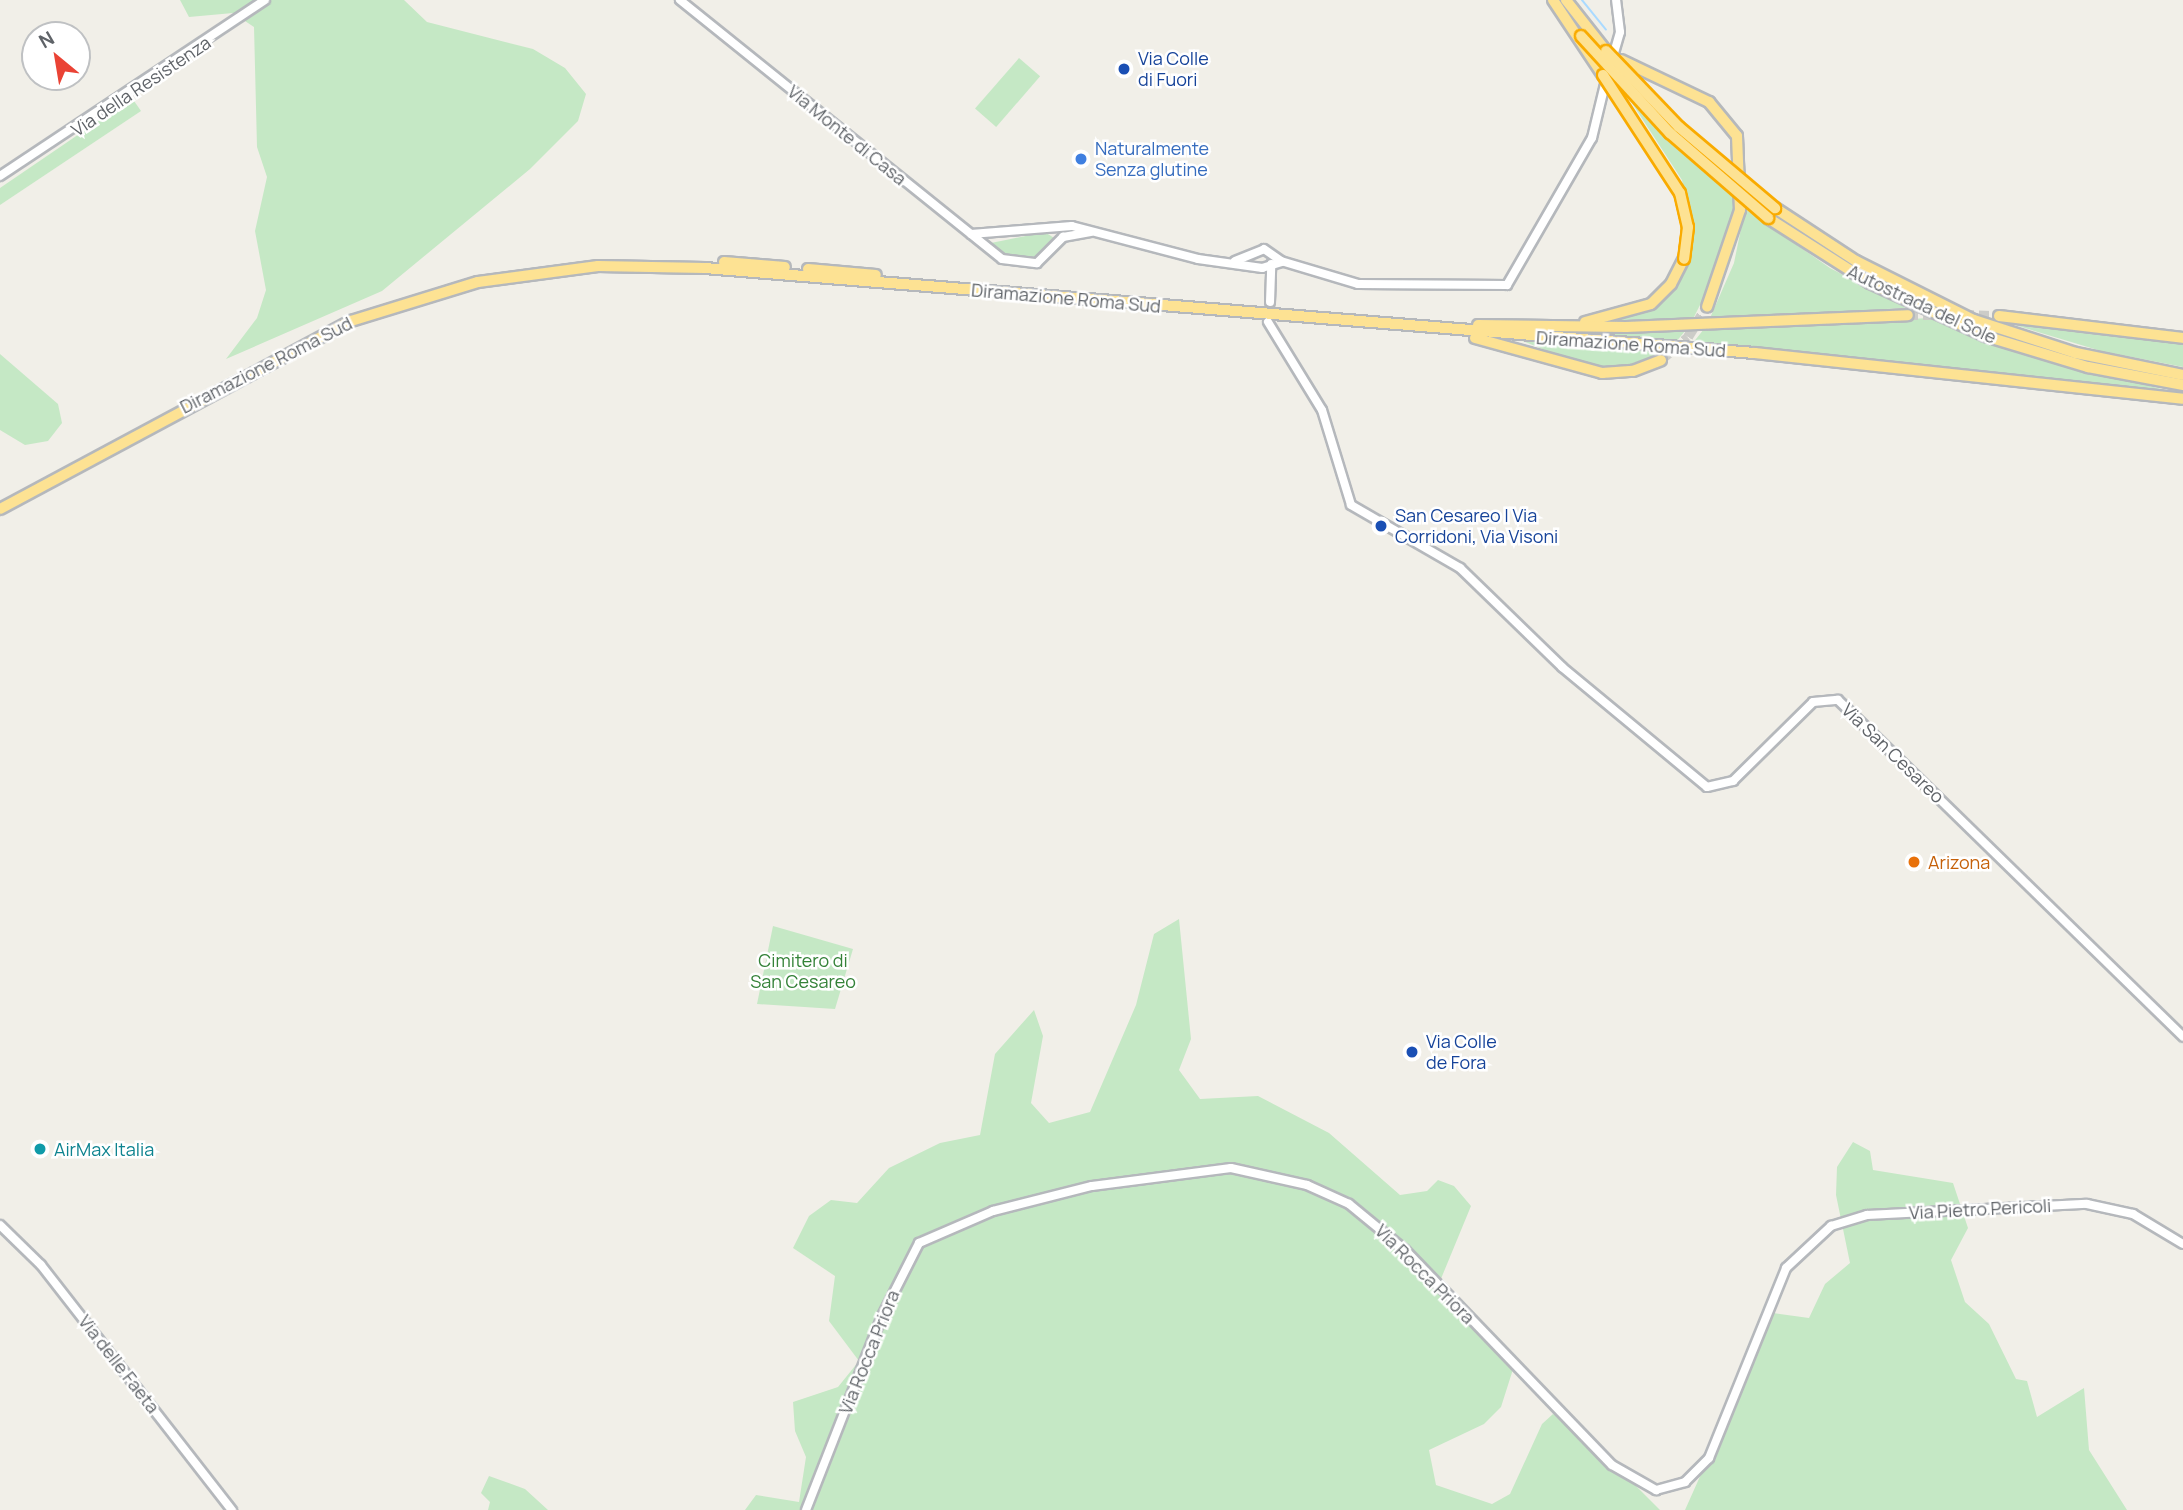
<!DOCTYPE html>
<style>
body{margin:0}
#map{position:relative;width:2183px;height:1510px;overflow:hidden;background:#f1efe8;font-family:Manrope,sans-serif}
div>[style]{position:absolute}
.green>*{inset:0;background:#c5e8c5;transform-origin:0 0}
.stream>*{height:2px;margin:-1px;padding:0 1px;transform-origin:1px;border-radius:1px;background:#aadaff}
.motorway-tunnel>*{height:10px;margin-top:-5px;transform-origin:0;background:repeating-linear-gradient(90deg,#ccccc8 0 10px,transparent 0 15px)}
.roads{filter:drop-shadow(2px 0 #b5b8bc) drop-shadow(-2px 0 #b5b8bc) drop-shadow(0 2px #b5b8bc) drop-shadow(0 -2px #b5b8bc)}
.tertiary>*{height:8px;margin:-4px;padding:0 4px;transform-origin:4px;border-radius:4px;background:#fff}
.motorway>*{height:10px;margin:-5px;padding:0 5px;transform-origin:5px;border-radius:5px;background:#fde293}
.bridges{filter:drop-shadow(2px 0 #f9ab00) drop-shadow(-2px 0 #f9ab00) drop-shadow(0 2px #f9ab00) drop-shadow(0 -2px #f9ab00)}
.motorway-bridge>*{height:10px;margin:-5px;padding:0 5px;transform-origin:5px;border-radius:5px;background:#fde293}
.dots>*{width:19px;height:19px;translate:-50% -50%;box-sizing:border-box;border:4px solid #fff;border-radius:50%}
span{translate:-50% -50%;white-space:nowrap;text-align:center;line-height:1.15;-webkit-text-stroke:5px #fff;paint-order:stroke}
.transit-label{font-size:18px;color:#164399}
.left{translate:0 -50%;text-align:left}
.street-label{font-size:18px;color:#5f6368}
.shop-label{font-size:18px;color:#366cbe}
.food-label{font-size:18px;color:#c56008}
.park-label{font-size:18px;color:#348238}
.culture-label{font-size:18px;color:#0d838f}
.north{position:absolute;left:21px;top:21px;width:70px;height:70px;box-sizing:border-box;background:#fff;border:2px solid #bfc1c3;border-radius:50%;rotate:330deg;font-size:19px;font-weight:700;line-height:28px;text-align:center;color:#5f6368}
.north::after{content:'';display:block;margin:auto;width:24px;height:32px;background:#ea4335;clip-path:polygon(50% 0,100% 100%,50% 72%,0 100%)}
</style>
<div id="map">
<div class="green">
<div style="clip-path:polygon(180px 0,404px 0,427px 22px,533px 49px,565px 68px,586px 94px,578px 121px,530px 169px,382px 291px,226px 359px,257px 318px,266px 290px,255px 231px,267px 177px,257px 147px,254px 27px,233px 13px,189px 17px)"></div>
<div style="left:1019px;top:58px;width:28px;height:67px;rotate:41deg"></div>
<div style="clip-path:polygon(1628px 97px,1737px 201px,1719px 267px,1693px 319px,1618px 320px,1678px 283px,1694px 234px,1682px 180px)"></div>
<div style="clip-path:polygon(132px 98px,141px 111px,0 205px,0 188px)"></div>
<div style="clip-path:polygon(1745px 209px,1830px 268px,1906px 308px,1710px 318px,1734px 263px)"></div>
<div style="clip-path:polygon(1045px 232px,1054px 238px,1040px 259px,1005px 258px,986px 244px)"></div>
<div style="clip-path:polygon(1930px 318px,2020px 354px,2174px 392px,1692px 344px,1704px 329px)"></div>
<div style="clip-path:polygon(1995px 319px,2183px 342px,2183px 367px,2101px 351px)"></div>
<div style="clip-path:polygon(1512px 329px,1618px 331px,1685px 331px,1676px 342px)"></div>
<div style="clip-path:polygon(1520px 340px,1667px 351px,1614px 370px,1577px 363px)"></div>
<div style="clip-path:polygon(0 354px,58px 404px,62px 423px,48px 441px,25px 445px,0 430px)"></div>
<div style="clip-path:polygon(1179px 919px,1191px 1039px,1179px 1070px,1200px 1099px,1258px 1096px,1329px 1133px,1400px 1195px,1427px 1191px,1438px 1180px,1454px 1186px,1471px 1206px,1438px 1286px,1515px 1363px,1501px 1407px,1484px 1424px,1429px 1450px,1436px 1485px,1492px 1504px,1510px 1494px,1542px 1424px,1553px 1414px,1579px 1429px,1660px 1510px,745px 1510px,756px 1495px,799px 1502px,806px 1457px,795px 1431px,793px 1402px,838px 1387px,859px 1361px,829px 1321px,835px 1276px,793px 1248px,809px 1216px,831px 1200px,857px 1203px,889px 1168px,940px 1143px,980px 1135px,995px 1054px,1034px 1010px,1043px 1036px,1031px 1103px,1049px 1123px,1090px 1112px,1136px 1005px,1154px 934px)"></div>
<div style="clip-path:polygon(773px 926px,853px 949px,835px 1009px,757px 1004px)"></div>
<div style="clip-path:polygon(1853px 1142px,1870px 1151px,1873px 1170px,1953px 1183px,1968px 1228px,1951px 1260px,1965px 1302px,1989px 1324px,2016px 1379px,2027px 1381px,2037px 1417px,2084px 1388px,2089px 1450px,2127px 1510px,1685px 1510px,1773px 1313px,1809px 1318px,1825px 1284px,1850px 1263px,1836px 1195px,1837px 1167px)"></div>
<div style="clip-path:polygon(489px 1476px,525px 1489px,548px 1510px,488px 1510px,490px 1502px,481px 1493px)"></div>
</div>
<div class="stream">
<div style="left:1582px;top:0;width:38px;rotate:51deg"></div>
</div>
<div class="motorway-tunnel">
<div style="left:1908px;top:315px;width:33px"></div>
<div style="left:1964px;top:315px;width:35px;rotate:2deg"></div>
<div style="left:1661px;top:360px;width:35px;rotate:-40deg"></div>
<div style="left:1688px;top:337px;width:36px;rotate:-58deg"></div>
</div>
<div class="roads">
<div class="tertiary">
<div style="left:680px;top:0;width:413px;rotate:38.8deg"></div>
<div style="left:1002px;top:259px;width:35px;rotate:7deg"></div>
<div style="left:1037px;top:263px;width:37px;rotate:-45deg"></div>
<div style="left:1063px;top:237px;width:28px;rotate:-10deg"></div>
<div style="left:1612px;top:60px;width:29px;rotate:-74deg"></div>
<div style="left:1620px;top:32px;width:32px;rotate:-97deg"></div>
<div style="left:0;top:176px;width:318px;rotate:-33.6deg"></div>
<div style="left:971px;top:234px;width:101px;rotate:-4.5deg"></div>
<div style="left:1072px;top:226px;width:130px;rotate:14.7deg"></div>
<div style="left:1198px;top:259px;width:65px;rotate:8deg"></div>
<div style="left:1262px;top:268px;width:21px;rotate:-17deg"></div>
<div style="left:1235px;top:261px;width:31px;rotate:-22deg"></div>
<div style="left:1264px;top:249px;width:21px;rotate:35deg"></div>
<div style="left:1281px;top:261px;width:80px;rotate:16.6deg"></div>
<div style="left:1358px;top:284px;width:149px;rotate:0.4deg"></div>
<div style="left:1507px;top:285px;width:170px;rotate:-60deg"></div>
<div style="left:1592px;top:138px;width:64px;rotate:-76.4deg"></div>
<div style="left:1270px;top:302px;width:38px;rotate:-88deg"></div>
<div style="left:1268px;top:322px;width:103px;rotate:58.5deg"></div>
<div style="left:1322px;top:410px;width:99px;rotate:73deg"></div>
<div style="left:1351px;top:505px;width:126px;rotate:30deg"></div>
<div style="left:1460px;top:568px;width:142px;rotate:44.1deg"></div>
<div style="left:1562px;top:667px;width:188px;rotate:39.6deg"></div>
<div style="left:1707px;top:787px;width:27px;rotate:-13deg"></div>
<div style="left:1733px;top:781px;width:112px;rotate:-44.6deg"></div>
<div style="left:1813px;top:702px;width:25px;rotate:-5deg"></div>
<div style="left:1838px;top:700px;width:482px;rotate:44.3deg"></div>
<div style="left:0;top:1225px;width:57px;rotate:44.3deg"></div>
<div style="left:41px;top:1265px;width:311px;rotate:52.1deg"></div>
<div style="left:806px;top:1510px;width:208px;rotate:-68.6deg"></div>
<div style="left:882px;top:1316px;width:82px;rotate:-63.1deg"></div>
<div style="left:919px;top:1243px;width:81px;rotate:-23.4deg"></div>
<div style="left:993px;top:1211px;width:102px;rotate:-14.2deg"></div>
<div style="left:1092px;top:1186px;width:140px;rotate:-7.4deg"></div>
<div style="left:1231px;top:1168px;width:78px;rotate:12.6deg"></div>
<div style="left:1307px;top:1185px;width:46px;rotate:24.3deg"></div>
<div style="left:1349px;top:1204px;width:72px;rotate:39.4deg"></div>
<div style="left:1405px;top:1250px;width:298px;rotate:46.1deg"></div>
<div style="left:1612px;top:1465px;width:51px;rotate:29.6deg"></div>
<div style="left:1656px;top:1490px;width:30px;rotate:-15deg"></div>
<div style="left:1685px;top:1482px;width:34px;rotate:-45deg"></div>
<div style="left:1709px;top:1458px;width:205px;rotate:-67.9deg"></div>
<div style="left:1786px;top:1268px;width:62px;rotate:-43deg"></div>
<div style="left:1831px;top:1226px;width:38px;rotate:-17deg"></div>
<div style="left:1867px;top:1215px;width:220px;rotate:-2.9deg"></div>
<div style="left:2087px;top:1204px;width:47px;rotate:12.3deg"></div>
<div style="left:2133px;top:1214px;width:58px;rotate:31deg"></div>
</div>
<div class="motorway">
<div style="left:1553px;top:0;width:90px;rotate:56.3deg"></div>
<div style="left:1566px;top:0;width:65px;rotate:51.9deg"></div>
<div style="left:1621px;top:60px;width:98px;rotate:25.5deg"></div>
<div style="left:1709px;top:102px;width:44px;rotate:50.5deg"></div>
<div style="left:1737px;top:136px;width:74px;rotate:87.7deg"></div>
<div style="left:1740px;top:210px;width:102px;rotate:108.8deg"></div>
<div style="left:1775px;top:208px;width:97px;rotate:33.2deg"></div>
<div style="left:1856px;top:261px;width:132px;rotate:26.6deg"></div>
<div style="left:1974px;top:320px;width:107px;rotate:17.9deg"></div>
<div style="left:2076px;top:353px;width:109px;rotate:11.6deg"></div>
<div style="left:1768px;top:218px;width:121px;rotate:32.5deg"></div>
<div style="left:1870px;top:283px;width:127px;rotate:24.7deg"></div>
<div style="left:1985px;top:336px;width:108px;rotate:16.8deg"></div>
<div style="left:2088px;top:367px;width:97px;rotate:10.7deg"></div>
<div style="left:724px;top:262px;width:61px;rotate:4.7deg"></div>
<div style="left:808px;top:269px;width:68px;rotate:5deg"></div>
<div style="left:1999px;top:316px;width:185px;rotate:6.8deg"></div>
<div style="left:1585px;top:322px;width:68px;rotate:-15.3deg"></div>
<div style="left:1651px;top:304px;width:28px;rotate:-45deg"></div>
<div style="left:1671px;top:284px;width:28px;rotate:-63deg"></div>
<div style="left:1478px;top:325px;width:148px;rotate:0.8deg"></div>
<div style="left:1626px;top:327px;width:282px;rotate:-2.4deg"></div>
<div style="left:1475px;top:338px;width:132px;rotate:15.4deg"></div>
<div style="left:1602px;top:373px;width:31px;rotate:-4deg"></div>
<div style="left:1633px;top:371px;width:30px;rotate:-21deg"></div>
<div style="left:0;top:509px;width:398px;rotate:-28.2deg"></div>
<div style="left:351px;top:321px;width:133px;rotate:-17.1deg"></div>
<div style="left:478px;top:282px;width:121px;rotate:-7.6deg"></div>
<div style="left:598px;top:266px;width:107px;rotate:1.1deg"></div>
<div style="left:705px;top:268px;width:1053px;rotate:4.63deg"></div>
<div style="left:1755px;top:353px;width:430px;rotate:6.1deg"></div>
</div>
</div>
<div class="bridges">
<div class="motorway-bridge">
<div style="left:1581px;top:36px;width:132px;rotate:47.5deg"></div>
<div style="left:1670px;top:133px;width:130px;rotate:40.9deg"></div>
<div style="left:1606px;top:51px;width:105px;rotate:46.2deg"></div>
<div style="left:1679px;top:127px;width:126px;rotate:40.2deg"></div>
<div style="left:1603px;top:75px;width:141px;rotate:56.9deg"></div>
<div style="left:1680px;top:193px;width:35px;rotate:77deg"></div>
<div style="left:1688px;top:227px;width:32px;rotate:97deg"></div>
</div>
</div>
<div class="dots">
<div style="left:1124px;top:69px;background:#1a4fb4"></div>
<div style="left:1081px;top:159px;background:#3f7fe0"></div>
<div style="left:1381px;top:526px;background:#1a4fb4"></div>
<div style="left:1914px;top:862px;background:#e8710a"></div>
<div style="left:1412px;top:1052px;background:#1a4fb4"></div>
<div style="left:40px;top:1149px;background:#0f9aa8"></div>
</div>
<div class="transit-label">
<span class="left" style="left:1138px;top:69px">Via Colle<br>di Fuori</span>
<span class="left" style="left:1395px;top:526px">San Cesareo | Via<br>Corridoni, Via Visoni</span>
<span class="left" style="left:1426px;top:1052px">Via Colle<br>de Fora</span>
</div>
<div class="street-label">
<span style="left:141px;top:86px;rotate:-34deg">Via della Resistenza</span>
<span style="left:847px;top:135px;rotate:39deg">Via Monte di Casa</span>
<span style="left:1066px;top:298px;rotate:5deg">Diramazione Roma Sud</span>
<span style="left:1922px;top:304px;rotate:25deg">Autostrada del Sole</span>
<span style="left:1631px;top:344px;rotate:4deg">Diramazione Roma Sud</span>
<span style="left:266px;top:365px;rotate:-27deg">Diramazione Roma Sud</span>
<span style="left:1893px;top:753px;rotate:44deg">Via San Cesareo</span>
<span style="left:1980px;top:1209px;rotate:-3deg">Via Pietro Pericoli</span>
<span style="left:1425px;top:1274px;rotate:45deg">Via Rocca Priora</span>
<span style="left:869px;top:1352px;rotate:-68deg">Via Rocca Priora</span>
<span style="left:119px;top:1364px;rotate:52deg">Via delle Faeta</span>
</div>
<div class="shop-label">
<span class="left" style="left:1095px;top:159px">Naturalmente<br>Senza glutine</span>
</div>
<div class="food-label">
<span class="left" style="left:1928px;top:862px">Arizona</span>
</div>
<div class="park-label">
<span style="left:803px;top:971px">Cimitero di<br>San Cesareo</span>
</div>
<div class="culture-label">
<span class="left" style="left:54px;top:1149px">AirMax Italia</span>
</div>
<div class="north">N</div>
</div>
